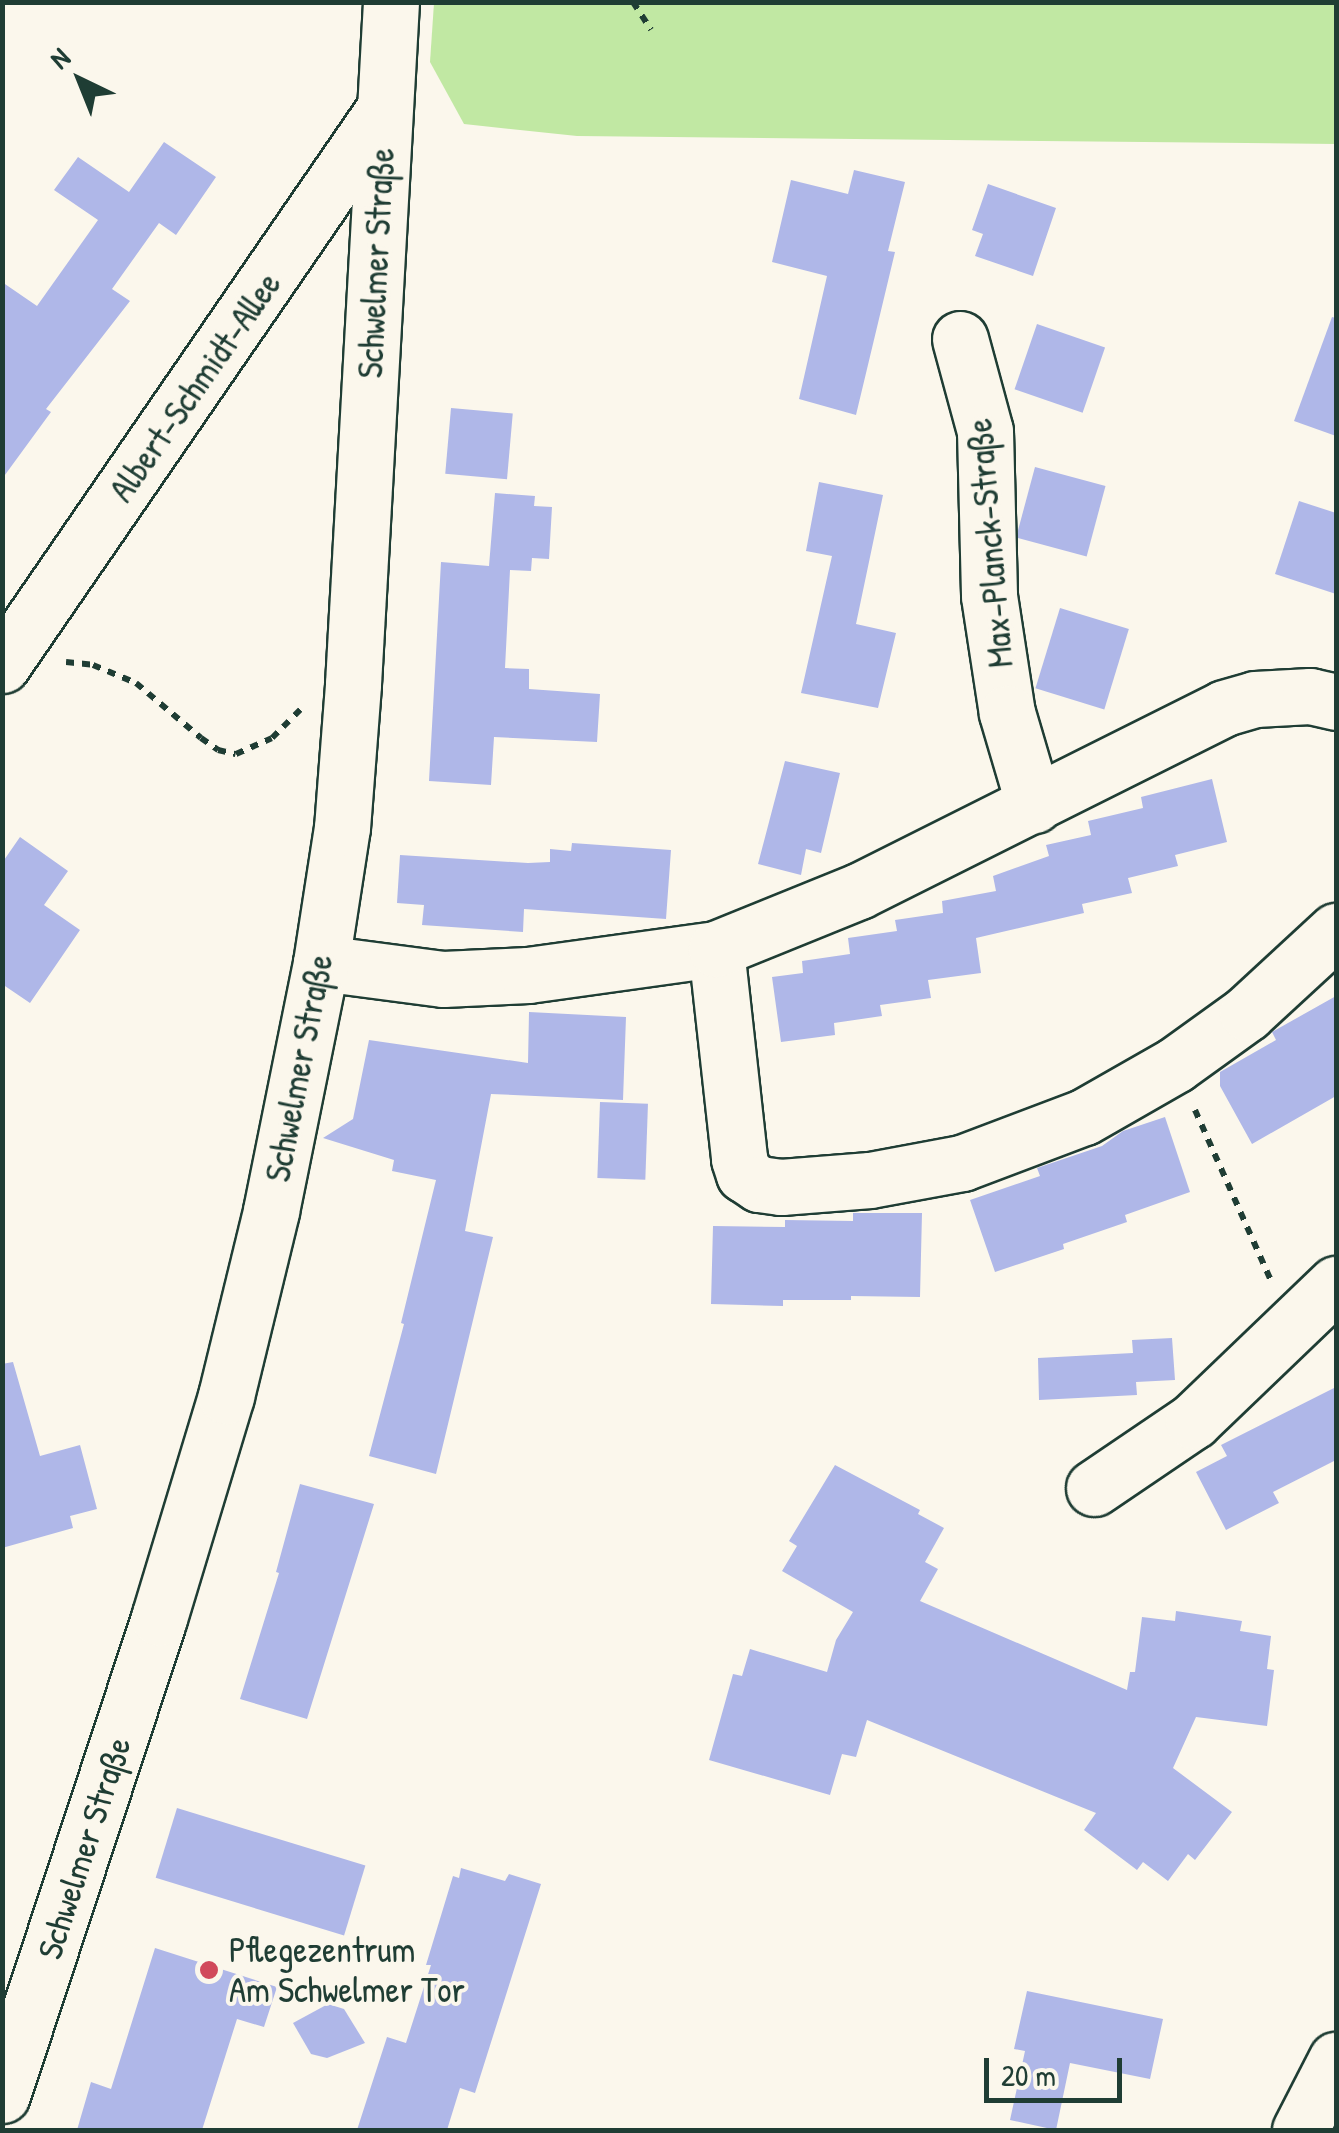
<!DOCTYPE html>
<meta charset="utf-8">
<style>
body{margin:0}
#map{position:relative;width:1339px;height:2133px;overflow:hidden;background:#fbf7ec;font-family:"Patrick Hand",sans-serif}
div>[style]{position:absolute}
.green>*{inset:0;background:#c1e8a3}
.building>*{inset:0;background:#afb7e8;transform-origin:0 0}
.path>*{height:6px;margin-top:-3px;transform-origin:0;background:repeating-linear-gradient(90deg,#1f3d34 0 8px,transparent 0 16px)}
.roads{filter:drop-shadow(2px 0 #1f3d34) drop-shadow(-2px 0 #1f3d34) drop-shadow(0 2px #1f3d34) drop-shadow(0 -2px #1f3d34)}
.minor>*{height:55px;margin:-27.5px;padding:0 27.5px;transform-origin:27.5px;border-radius:27.5px;background:#fbf7ec}
.dots>*{width:28px;height:28px;translate:-50% -50%;box-sizing:border-box;border:5px solid #fbf7ec;border-radius:50%}
span{translate:-50% -50%;white-space:nowrap;text-align:center;line-height:1.15;-webkit-text-stroke:8px #fbf7ec;paint-order:stroke}
.street-label{font-size:35px;color:#1f3d34}
.poi-label{font-size:35px;color:#1f3d34}
.left{translate:0 -50%;text-align:left}
.frame{position:absolute;inset:0;border:5px solid #1f3d34;pointer-events:none}
.north{position:absolute;left:30px;top:30px;width:100px;height:100px;-webkit-text-stroke:8px #fbf7ec;paint-order:stroke;rotate:317deg;font-size:28px;font-weight:700;line-height:40px;text-align:center;color:#1f3d34}
.north::after{content:'';display:block;margin:auto;width:35px;height:45px;background:#1f3d34;clip-path:polygon(50% 0,100% 100%,50% 72%,0 100%)}
.scale{position:absolute;left:984px;top:2058px;width:138px;height:45px;box-sizing:border-box;border:5px solid #1f3d34;border-top:0;padding-left:12px;font-size:30px;line-height:35px;white-space:nowrap;color:#1f3d34;-webkit-text-stroke:8px #fbf7ec;paint-order:stroke}
</style>
<div id="map">
<div class="green">
<div style="clip-path:polygon(434px 3px,1336px 3px,1336px 144px,577px 136px,464px 124px,430px 62px)"></div>
</div>
<div class="building">
<div style="clip-path:polygon(164px 142px,216px 177px,176px 235px,159px 223px,112px 289px,130px 301px,46px 409px,51px 412px,2px 479px,2px 282px,37px 306px,98px 220px,54px 190px,78px 157px,129px 192px)"></div>
<div style="clip-path:polygon(854px 170px,905px 182px,888px 251px,895px 252px,856px 415px,799px 399px,827px 276px,772px 262px,791px 180px,848px 194px)"></div>
<div style="clip-path:polygon(988px 184px,1056px 208px,1033px 276px,975px 256px,983px 234px,972px 230px)"></div>
<div style="clip-path:polygon(1332px 317px,1336px 318px,1336px 436px,1294px 421px)"></div>
<div style="left:1037px;top:324px;width:72px;height:69px;rotate:19deg"></div>
<div style="left:451px;top:408px;width:62px;height:66px;rotate:5deg"></div>
<div style="left:1035px;top:467px;width:73px;height:73px;rotate:15deg"></div>
<div style="clip-path:polygon(819px 482px,883px 495px,856px 624px,896px 633px,878px 708px,801px 693px,832px 556px,806px 551px)"></div>
<div style="clip-path:polygon(495px 493px,535px 496px,534px 506px,552px 507px,549px 559px,532px 558px,531px 571px,510px 570px,505px 668px,529px 669px,529px 689px,600px 694px,597px 742px,494px 737px,491px 785px,429px 781px,441px 562px,489px 566px)"></div>
<div style="clip-path:polygon(1299px 501px,1336px 513px,1336px 594px,1275px 574px)"></div>
<div style="left:1060px;top:608px;width:72px;height:84px;rotate:17deg"></div>
<div style="clip-path:polygon(785px 761px,840px 773px,821px 853px,806px 849px,801px 875px,758px 864px)"></div>
<div style="clip-path:polygon(1212px 779px,1227px 842px,1175px 855px,1178px 866px,1128px 878px,1132px 893px,1082px 904px,1084px 913px,976px 938px,981px 973px,928px 980px,931px 998px,880px 1005px,882px 1016px,834px 1023px,835px 1035px,781px 1042px,772px 977px,803px 973px,802px 961px,850px 954px,848px 938px,897px 931px,895px 920px,943px 913px,942px 901px,996px 891px,993px 876px,1049px 856px,1046px 845px,1091px 835px,1088px 821px,1143px 808px,1141px 797px)"></div>
<div style="clip-path:polygon(20px 837px,68px 871px,44px 905px,80px 930px,30px 1003px,2px 984px,2px 863px)"></div>
<div style="clip-path:polygon(572px 843px,671px 850px,666px 919px,524px 909px,523px 932px,422px 925px,424px 905px,397px 903px,400px 855px,528px 863px,550px 862px,550px 849px,571px 851px)"></div>
<div style="clip-path:polygon(1336px 996px,1336px 1096px,1252px 1144px,1220px 1086px,1220px 1072px,1276px 1040px,1272px 1032px)"></div>
<div style="clip-path:polygon(529px 1012px,626px 1017px,623px 1100px,491px 1094px,465px 1231px,493px 1237px,436px 1474px,369px 1456px,404px 1324px,401px 1323px,436px 1180px,392px 1171px,394px 1160px,323px 1138px,353px 1119px,369px 1040px,528px 1063px)"></div>
<div style="left:600px;top:1102px;width:48px;height:76px;rotate:2deg"></div>
<div style="clip-path:polygon(1165px 1117px,1190px 1192px,1125px 1215px,1127px 1222px,1063px 1244px,1064px 1249px,995px 1272px,970px 1200px,1040px 1176px,1037px 1168px,1102px 1146px,1123px 1131px)"></div>
<div style="clip-path:polygon(853px 1213px,922px 1213px,920px 1297px,851px 1296px,851px 1300px,783px 1300px,783px 1306px,711px 1304px,713px 1226px,785px 1227px,785px 1220px,853px 1221px)"></div>
<div style="clip-path:polygon(1172px 1338px,1175px 1380px,1136px 1382px,1137px 1395px,1039px 1400px,1038px 1358px,1133px 1353px,1132px 1340px)"></div>
<div style="clip-path:polygon(13px 1362px,40px 1456px,80px 1445px,97px 1509px,70px 1516px,73px 1528px,2px 1548px,2px 1364px)"></div>
<div style="clip-path:polygon(1336px 1387px,1336px 1460px,1273px 1492px,1279px 1503px,1226px 1530px,1196px 1472px,1227px 1456px,1221px 1445px)"></div>
<div style="clip-path:polygon(835px 1465px,920px 1510px,918px 1514px,944px 1528px,925px 1562px,938px 1569px,920px 1601px,1127px 1690px,1130px 1672px,1135px 1672px,1142px 1617px,1175px 1621px,1176px 1611px,1242px 1621px,1240px 1631px,1271px 1636px,1267px 1669px,1274px 1670px,1267px 1726px,1196px 1717px,1173px 1768px,1232px 1812px,1195px 1860px,1188px 1854px,1168px 1881px,1143px 1862px,1137px 1870px,1084px 1830px,1096px 1813px,867px 1720px,856px 1757px,842px 1754px,830px 1795px,709px 1760px,733px 1674px,742px 1676px,750px 1649px,827px 1672px,836px 1640px,853px 1612px,782px 1571px,797px 1546px,789px 1541px)"></div>
<div style="clip-path:polygon(300px 1484px,374px 1504px,307px 1719px,240px 1699px,279px 1573px,276px 1572px)"></div>
<div style="left:177px;top:1808px;width:197px;height:73px;rotate:17deg"></div>
<div style="clip-path:polygon(461px 1868px,505px 1881px,509px 1874px,541px 1884px,475px 2093px,460px 2088px,447px 2130px,357px 2130px,387px 2037px,406px 2043px,431px 1965px,426px 1965px,453px 1876px,459px 1878px)"></div>
<div style="clip-path:polygon(155px 1948px,277px 1987px,264px 2027px,237px 2019px,202px 2130px,77px 2130px,91px 2082px,111px 2089px)"></div>
<div style="clip-path:polygon(1027px 1991px,1163px 2019px,1150px 2079px,1070px 2063px,1056px 2130px,1010px 2120px,1025px 2051px,1014px 2049px)"></div>
<div style="clip-path:polygon(328px 2004px,344px 2009px,365px 2043px,327px 2058px,311px 2054px,293px 2023px)"></div>
</div>
<div class="path">
<div style="left:633px;top:2px;width:33px;rotate:57deg"></div>
<div style="left:66px;top:662px;width:27px;rotate:6deg"></div>
<div style="left:93px;top:665px;width:47px;rotate:22.7deg"></div>
<div style="left:136px;top:683px;width:85px;rotate:40.2deg"></div>
<div style="left:201px;top:738px;width:21px;rotate:35deg"></div>
<div style="left:218px;top:750px;width:18px;rotate:13deg"></div>
<div style="left:236px;top:754px;width:39px;rotate:-24deg"></div>
<div style="left:272px;top:738px;width:40px;rotate:-45deg"></div>
<div style="left:1195px;top:1110px;width:187px;rotate:66deg"></div>
</div>
<div class="roads">
<div class="minor">
<div style="left:960px;top:339px;width:95px;rotate:74.8deg"></div>
<div style="left:985px;top:431px;width:165px;rotate:88.6deg"></div>
<div style="left:989px;top:596px;width:118px;rotate:81.3deg"></div>
<div style="left:1007px;top:713px;width:96px;rotate:73.6deg"></div>
<div style="left:2px;top:665px;width:669px;rotate:-55.48deg"></div>
<div style="left:716px;top:949px;width:211px;rotate:83.7deg"></div>
<div style="left:739px;top:1159px;width:16px;rotate:72deg"></div>
<div style="left:744px;top:1174px;width:18px;rotate:34deg"></div>
<div style="left:759px;top:1184px;width:22px;rotate:8deg"></div>
<div style="left:781px;top:1187px;width:89px;rotate:-4.5deg"></div>
<div style="left:870px;top:1180px;width:94px;rotate:-10.5deg"></div>
<div style="left:962px;top:1163px;width:130px;rotate:-20.7deg"></div>
<div style="left:1084px;top:1117px;width:105px;rotate:-29.7deg"></div>
<div style="left:1175px;top:1065px;width:89px;rotate:-35.8deg"></div>
<div style="left:1247px;top:1013px;width:121px;rotate:-42.7deg"></div>
<div style="left:321px;top:963px;width:123px;rotate:7.5deg"></div>
<div style="left:443px;top:979px;width:85px;rotate:-2.7deg"></div>
<div style="left:528px;top:975px;width:190px;rotate:-7.9deg"></div>
<div style="left:716px;top:949px;width:154px;rotate:-22.1deg"></div>
<div style="left:859px;top:891px;width:408px;rotate:-26.6deg"></div>
<div style="left:1224px;top:708px;width:32px;rotate:-16deg"></div>
<div style="left:1255px;top:699px;width:55px;rotate:-3.1deg"></div>
<div style="left:1310px;top:696px;width:27px;rotate:13deg"></div>
<div style="left:1094px;top:1488px;width:120px;rotate:-34.1deg"></div>
<div style="left:1193px;top:1421px;width:198px;rotate:-43.8deg"></div>
<div style="left:2px;top:2095px;width:502px;rotate:-71.78deg"></div>
<div style="left:159px;top:1618px;width:232px;rotate:-73.2deg"></div>
<div style="left:226px;top:1396px;width:190px;rotate:-76.3deg"></div>
<div style="left:271px;top:1211px;width:253px;rotate:-78.6deg"></div>
<div style="left:321px;top:963px;width:137px;rotate:-81.2deg"></div>
<div style="left:342px;top:828px;width:144px;rotate:-85.6deg"></div>
<div style="left:353px;top:684px;width:683px;rotate:-86.81deg"></div>
<div style="left:1300px;top:2130px;width:79px;rotate:-62.8deg"></div>
</div>
</div>
<div class="dots">
<div style="left:209px;top:1970px;background:#d1495b"></div>
</div>
<div class="street-label">
<span style="left:376px;top:263px;rotate:-87deg">Schwelmer Straße</span>
<span style="left:195px;top:387px;rotate:-55deg">Albert-Schmidt-Allee</span>
<span style="left:990px;top:543px;rotate:-95deg">Max-Planck-Straße</span>
<span style="left:299px;top:1068px;rotate:-79deg">Schwelmer Straße</span>
<span style="left:84px;top:1848px;rotate:-72deg">Schwelmer Straße</span>
</div>
<div class="poi-label">
<span class="left" style="left:229px;top:1970px">Pflegezentrum<br>Am Schwelmer Tor</span>
</div>
<div class="frame"></div>
<div class="north">N</div>
<div class="scale">20 m</div>
</div>
